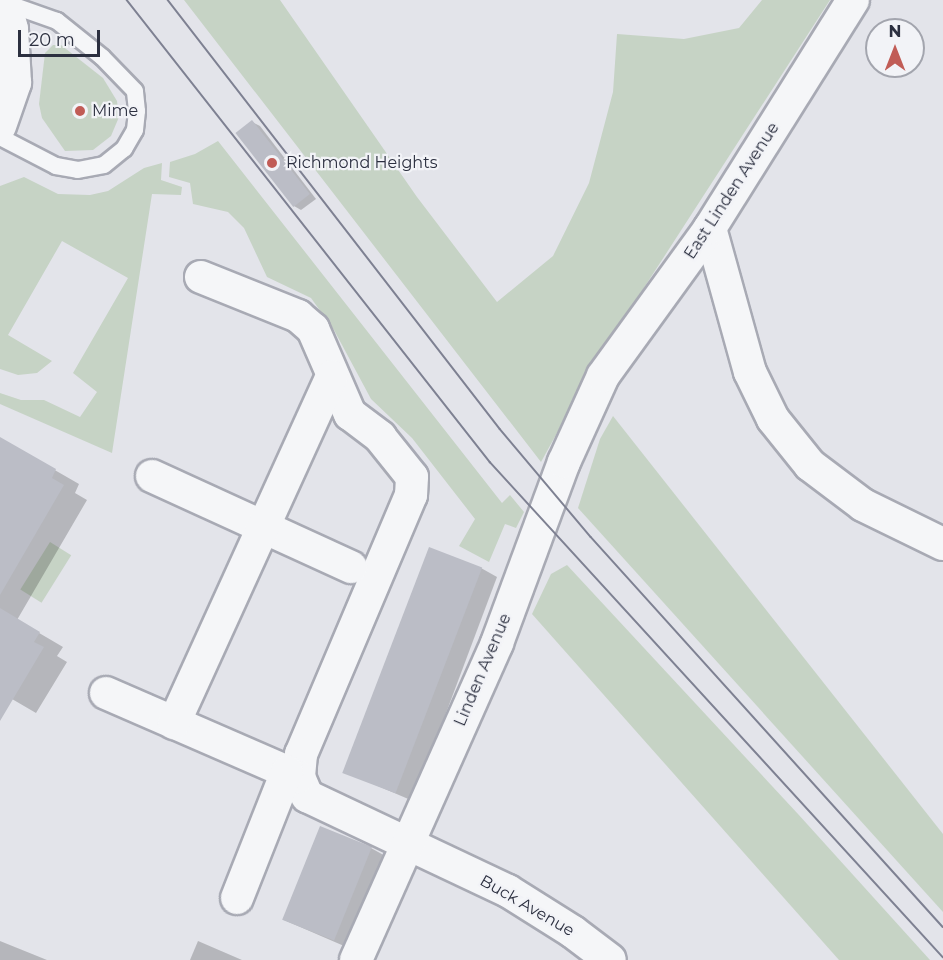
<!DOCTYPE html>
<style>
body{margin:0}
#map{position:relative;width:943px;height:960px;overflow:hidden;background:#e3e4ea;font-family:Montserrat,sans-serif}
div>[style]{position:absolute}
.green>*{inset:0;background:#c6d3c5;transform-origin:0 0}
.shadow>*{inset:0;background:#0003}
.building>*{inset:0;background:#bbbdc6;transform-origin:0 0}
.roads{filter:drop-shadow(2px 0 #a8aab4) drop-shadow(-2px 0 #a8aab4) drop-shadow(0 2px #a8aab4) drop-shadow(0 -2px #a8aab4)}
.service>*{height:16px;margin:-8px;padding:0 8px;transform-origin:8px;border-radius:8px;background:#f5f6f8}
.minor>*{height:32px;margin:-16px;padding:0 16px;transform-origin:16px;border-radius:16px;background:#f5f6f8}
.tram>*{height:1.5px;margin:-0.75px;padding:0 0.75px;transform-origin:0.75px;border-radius:0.75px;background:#7e8192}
.dots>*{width:16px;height:16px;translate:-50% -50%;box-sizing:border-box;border:3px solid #f2f3f7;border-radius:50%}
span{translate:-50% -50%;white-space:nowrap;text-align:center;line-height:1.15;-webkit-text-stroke:4.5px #f2f3f7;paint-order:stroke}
.poi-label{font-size:16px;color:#2c3040}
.left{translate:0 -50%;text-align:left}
.street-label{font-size:16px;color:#2c3040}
.north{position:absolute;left:865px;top:18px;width:60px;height:60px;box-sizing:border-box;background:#f2f3f7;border:2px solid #a3a5ae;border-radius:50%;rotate:0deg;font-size:16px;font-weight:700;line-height:24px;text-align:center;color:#2c3040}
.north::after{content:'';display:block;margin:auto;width:21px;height:27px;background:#c15c56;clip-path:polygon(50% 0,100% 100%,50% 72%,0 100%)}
.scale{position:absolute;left:18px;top:30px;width:82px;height:27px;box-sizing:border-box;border:3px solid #2c3040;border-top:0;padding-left:8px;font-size:18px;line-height:21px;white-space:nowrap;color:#2c3040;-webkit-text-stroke:4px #f2f3f7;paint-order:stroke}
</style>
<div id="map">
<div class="green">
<div style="clip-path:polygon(184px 0,280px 0,417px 197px,497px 302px,553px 256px,589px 183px,613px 92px,617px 34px,684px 39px,739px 28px,762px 0,830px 0,596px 362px,541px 462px)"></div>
<div style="clip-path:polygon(53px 45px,61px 45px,103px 78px,117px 101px,119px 117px,111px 136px,93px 150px,65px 151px,42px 118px,39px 104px,45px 53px)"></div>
<div style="clip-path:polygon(218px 141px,502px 503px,510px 495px,524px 512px,516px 528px,505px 524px,489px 562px,459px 546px,475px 519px,412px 438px,371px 399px,334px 330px,311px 298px,267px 277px,244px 228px,228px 212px,193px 204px,190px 183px,169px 177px,170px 162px,195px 154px)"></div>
<div style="clip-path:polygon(162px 163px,161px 180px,182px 187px,181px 195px,152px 194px,112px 453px,0 404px,0 393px,21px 400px,44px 400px,80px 417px,97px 392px,73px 373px,128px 278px,62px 241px,8px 335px,52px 361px,37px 373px,18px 375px,0 369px,0 186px,24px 177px,58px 194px,90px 195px,108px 191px,144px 168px)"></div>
<div style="clip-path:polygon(613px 416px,943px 834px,943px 912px,578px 508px,600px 439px)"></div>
<div style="left:50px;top:542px;width:25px;height:56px;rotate:32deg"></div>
<div style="clip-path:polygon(567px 565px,798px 814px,930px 960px,839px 960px,532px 614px,551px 574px)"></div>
</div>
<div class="shadow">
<div style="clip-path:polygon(252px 122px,260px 126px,316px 199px,301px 210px,294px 206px)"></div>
<div style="clip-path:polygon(6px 442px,79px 484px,75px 493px,87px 500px,17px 620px,63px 647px,57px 656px,67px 662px,36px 713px,0 692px,0 454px)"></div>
<div style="clip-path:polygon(481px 568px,497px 577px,413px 801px,345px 772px)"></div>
<div style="clip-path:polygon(371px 848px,387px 857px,351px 949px,284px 920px)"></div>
<div style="clip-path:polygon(0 941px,47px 960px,0 960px)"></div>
<div style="clip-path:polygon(198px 941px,242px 960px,190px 960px)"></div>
</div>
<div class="building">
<div style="left:252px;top:120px;width:94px;height:21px;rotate:52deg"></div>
<div style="clip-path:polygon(0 437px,56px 469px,52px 478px,64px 485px,0 595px)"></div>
<div style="left:429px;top:547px;width:57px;height:242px;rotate:21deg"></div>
<div style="clip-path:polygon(0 608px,40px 632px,34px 642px,44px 647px,0 721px)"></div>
<div style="left:320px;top:826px;width:56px;height:101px;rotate:22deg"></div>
</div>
<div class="roads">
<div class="service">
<div style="left:0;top:137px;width:63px;rotate:27.4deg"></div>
<div style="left:56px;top:166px;width:22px;rotate:10deg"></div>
<div style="left:78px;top:170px;width:26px;rotate:-11deg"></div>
<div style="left:104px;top:165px;width:26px;rotate:-39deg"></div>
<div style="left:124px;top:149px;width:22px;rotate:-60deg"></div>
<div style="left:135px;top:130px;width:19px;rotate:-84deg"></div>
<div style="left:137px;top:111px;width:20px;rotate:-96deg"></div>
<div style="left:135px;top:91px;width:47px;rotate:-134.1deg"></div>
<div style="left:102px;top:57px;width:58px;rotate:-141.3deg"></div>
<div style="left:57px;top:21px;width:54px;rotate:-160.6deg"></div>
</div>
<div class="minor">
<div style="left:0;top:126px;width:46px;rotate:-70.8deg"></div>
<div style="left:15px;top:83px;width:54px;rotate:-93.2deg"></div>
<div style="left:12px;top:29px;width:30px;rotate:-105deg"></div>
<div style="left:710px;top:228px;width:149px;rotate:74.5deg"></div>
<div style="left:750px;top:372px;width:52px;rotate:63.9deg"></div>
<div style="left:773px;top:419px;width:59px;rotate:51.2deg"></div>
<div style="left:810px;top:465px;width:66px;rotate:37deg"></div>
<div style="left:863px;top:505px;width:89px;rotate:26deg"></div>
<div style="left:201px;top:277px;width:105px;rotate:21.9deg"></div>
<div style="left:298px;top:316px;width:20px;rotate:41deg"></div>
<div style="left:313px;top:329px;width:93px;rotate:66.5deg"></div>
<div style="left:350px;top:414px;width:38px;rotate:37deg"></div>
<div style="left:380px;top:437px;width:51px;rotate:51.3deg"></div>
<div style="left:412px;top:477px;width:18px;rotate:93deg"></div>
<div style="left:411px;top:495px;width:281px;rotate:113deg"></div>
<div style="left:301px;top:754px;width:23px;rotate:95deg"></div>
<div style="left:299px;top:777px;width:21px;rotate:67deg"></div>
<div style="left:307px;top:796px;width:222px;rotate:25.3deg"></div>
<div style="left:508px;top:891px;width:77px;rotate:32.2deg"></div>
<div style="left:573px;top:932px;width:46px;rotate:37.1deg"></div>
<div style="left:152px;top:476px;width:219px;rotate:24.6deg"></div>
<div style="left:106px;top:693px;width:210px;rotate:23.5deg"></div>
<div style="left:174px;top:723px;width:381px;rotate:-65.5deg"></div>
<div style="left:237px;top:898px;width:136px;rotate:-68.4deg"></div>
<div style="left:356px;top:960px;width:347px;rotate:-66deg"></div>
<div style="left:497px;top:643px;width:193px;rotate:-69.7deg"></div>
<div style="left:564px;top:462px;width:94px;rotate:-65.6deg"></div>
<div style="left:603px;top:376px;width:183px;rotate:-54.1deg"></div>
<div style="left:710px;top:228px;width:269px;rotate:-57.9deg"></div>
</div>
</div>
<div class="tram">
<div style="left:127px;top:0;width:588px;rotate:51.84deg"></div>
<div style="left:490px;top:462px;width:671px;rotate:47.54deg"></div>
<div style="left:168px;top:0;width:542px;rotate:52.26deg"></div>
<div style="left:500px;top:429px;width:141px;rotate:49.9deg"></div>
<div style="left:591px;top:537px;width:525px;rotate:47.93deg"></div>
</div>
<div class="dots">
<div style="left:80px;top:111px;background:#c15c56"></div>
<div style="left:272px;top:163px;background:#c15c56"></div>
</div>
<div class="poi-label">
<span class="left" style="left:92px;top:111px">Mime</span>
<span class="left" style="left:286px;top:163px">Richmond Heights</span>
</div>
<div class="street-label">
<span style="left:732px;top:191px;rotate:-57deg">East Linden Avenue</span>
<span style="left:483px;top:670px;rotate:-67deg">Linden Avenue</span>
<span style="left:527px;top:906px;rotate:30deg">Buck Avenue</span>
</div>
<div class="north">N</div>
<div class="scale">20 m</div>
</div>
